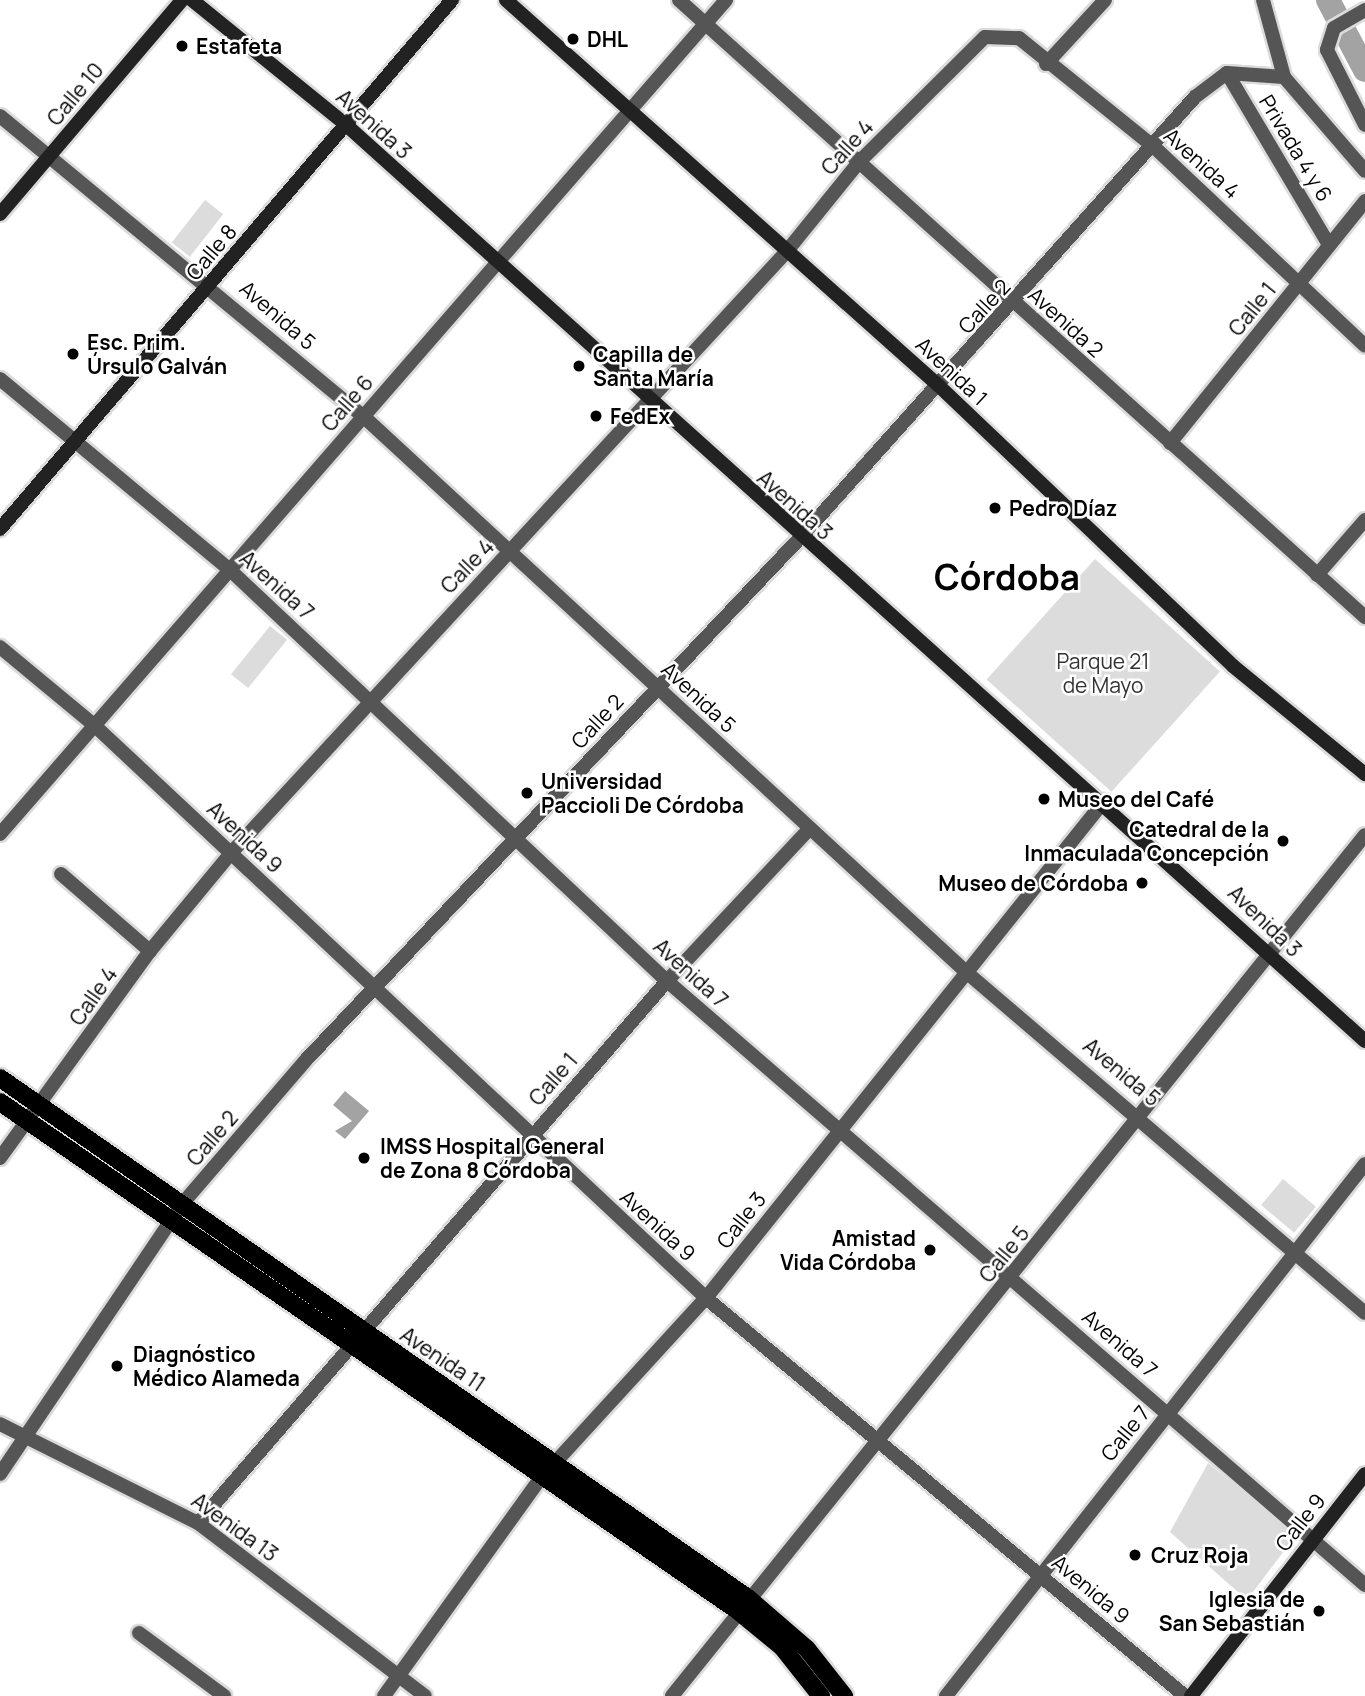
<!DOCTYPE html>
<meta charset="utf-8">
<style>
body{margin:0}
#map{position:relative;width:1365px;height:1696px;overflow:hidden;background:#fff;font-family:Manrope,sans-serif}
div>[style]{position:absolute}
.green>*{inset:0;background:#dcdcdc;transform-origin:0 0}
.water>*{inset:0;background:#a3a3a3}
.river>*{height:24px;margin:-12px;padding:0 12px;transform-origin:12px;border-radius:12px;background:#a3a3a3}
.roads{filter:drop-shadow(2px 0 #dbdbdb) drop-shadow(-2px 0 #dbdbdb) drop-shadow(0 2px #dbdbdb) drop-shadow(0 -2px #dbdbdb)}
.minor>*{height:14px;margin:-7px;padding:0 7px;transform-origin:7px;border-radius:7px;background:#555}
.tertiary>*{height:14px;margin:-7px;padding:0 7px;transform-origin:7px;border-radius:7px;background:#555}
.secondary>*{height:14px;margin:-7px;padding:0 7px;transform-origin:7px;border-radius:7px;background:#222}
.primary>*{height:18px;margin:-9px;padding:0 9px;transform-origin:9px;border-radius:9px;background:#000}
.dots>*{width:19px;height:19px;translate:-50% -50%;box-sizing:border-box;border:4px solid #fff;border-radius:50%}
span{translate:-50% -50%;white-space:nowrap;text-align:center;line-height:1.15;-webkit-text-stroke:5px #fff;paint-order:stroke}
.poi-label{font-size:21px;color:#000;font-weight:700}
.left{translate:0 -50%;text-align:left}
.right{translate:-100% -50%;text-align:right}
.street-label{font-size:21px;color:#000}
.park-label{font-size:21px;color:#333}
.town-label{font-size:35px;color:#000;font-weight:700}
</style>
<div id="map">
<div class="green">
<div style="left:205px;top:200px;width:23px;height:54px;rotate:38deg"></div>
<div style="left:1095px;top:559px;width:168px;height:162px;rotate:42deg"></div>
<div style="left:270px;top:626px;width:22px;height:62px;rotate:39deg"></div>
<div style="left:1283px;top:1179px;width:43px;height:34px;rotate:40deg"></div>
<div style="clip-path:polygon(1208px 1463px,1296px 1535px,1247px 1600px,1170px 1532px)"></div>
</div>
<div class="water">
<div style="clip-path:polygon(345px 1091px,369px 1111px,345px 1139px,335px 1131px,352px 1121px,333px 1105px)"></div>
</div>
<div class="river">
<div style="left:1328px;top:0;width:79px;rotate:62.1deg"></div>
</div>
<div class="roads">
<div class="minor">
<div style="left:679px;top:0;width:923px;rotate:41.97deg"></div>
<div style="left:1263px;top:0;width:80px;rotate:74.7deg"></div>
<div style="left:1284px;top:77px;width:124px;rotate:49.2deg"></div>
<div style="left:1365px;top:10px;width:36px;rotate:150deg"></div>
<div style="left:1334px;top:28px;width:23px;rotate:108deg"></div>
<div style="left:1327px;top:50px;width:84px;rotate:63.1deg"></div>
<div style="left:1046px;top:64px;width:87px;rotate:-47.3deg"></div>
<div style="left:1227px;top:73px;width:200px;rotate:59.3deg"></div>
<div style="left:0;top:116px;width:471px;rotate:39.6deg"></div>
<div style="left:363px;top:416px;width:819px;rotate:42.67deg"></div>
<div style="left:965px;top:971px;width:526px;rotate:40.53deg"></div>
<div style="left:0;top:379px;width:298px;rotate:39.7deg"></div>
<div style="left:229px;top:569px;width:601px;rotate:43.25deg"></div>
<div style="left:667px;top:981px;width:923px;rotate:40.87deg"></div>
<div style="left:1170px;top:443px;width:311px;rotate:-51.1deg"></div>
<div style="left:1317px;top:575px;width:73px;rotate:-48.9deg"></div>
<div style="left:0;top:647px;width:122px;rotate:39.7deg"></div>
<div style="left:94px;top:725px;width:838px;rotate:43.11deg"></div>
<div style="left:706px;top:1298px;width:623px;rotate:39.72deg"></div>
<div style="left:0;top:834px;width:1106px;rotate:-48.96deg"></div>
<div style="left:61px;top:874px;width:118px;rotate:40.9deg"></div>
<div style="left:0;top:1158px;width:256px;rotate:-54.1deg"></div>
<div style="left:150px;top:951px;width:127px;rotate:-50.4deg"></div>
<div style="left:231px;top:853px;width:819px;rotate:-47.27deg"></div>
<div style="left:787px;top:251px;width:116px;rotate:-51deg"></div>
<div style="left:860px;top:161px;width:176px;rotate:-44.8deg"></div>
<div style="left:985px;top:37px;width:34px;rotate:2deg"></div>
<div style="left:1019px;top:38px;width:172px;rotate:38.9deg"></div>
<div style="left:1153px;top:146px;width:291px;rotate:43.3deg"></div>
<div style="left:0;top:1474px;width:327px;rotate:-56deg"></div>
<div style="left:183px;top:1203px;width:187px;rotate:-49.3deg"></div>
<div style="left:305px;top:1061px;width:720px;rotate:-46.58deg"></div>
<div style="left:800px;top:538px;width:592px;rotate:-48.15deg"></div>
<div style="left:1195px;top:97px;width:40px;rotate:-37deg"></div>
<div style="left:1227px;top:73px;width:57px;rotate:4deg"></div>
<div style="left:198px;top:1523px;width:717px;rotate:-49.13deg"></div>
<div style="left:667px;top:981px;width:209px;rotate:-46.9deg"></div>
<div style="left:139px;top:1633px;width:106px;rotate:36.5deg"></div>
<div style="left:384px;top:1696px;width:266px;rotate:-54.3deg"></div>
<div style="left:539px;top:1480px;width:247px;rotate:-47.5deg"></div>
<div style="left:706px;top:1298px;width:637px;rotate:-51.31deg"></div>
<div style="left:672px;top:1696px;width:1105px;rotate:-51.17deg"></div>
<div style="left:946px;top:1696px;width:677px;rotate:-51.78deg"></div>
</div>
<div class="tertiary">
<div style="left:0;top:1424px;width:221px;rotate:26.6deg"></div>
<div style="left:198px;top:1523px;width:285px;rotate:37.3deg"></div>
</div>
<div class="secondary">
<div style="left:192px;top:0;width:196px;rotate:39deg"></div>
<div style="left:344px;top:123px;width:1373px;rotate:41.96deg"></div>
<div style="left:506px;top:0;width:579px;rotate:41.71deg"></div>
<div style="left:938px;top:385px;width:407px;rotate:43.6deg"></div>
<div style="left:1233px;top:666px;width:171px;rotate:39.3deg"></div>
<div style="left:0;top:214px;width:281px;rotate:-49.6deg"></div>
<div style="left:0;top:529px;width:696px;rotate:-49.49deg"></div>
<div style="left:1191px;top:1696px;width:282px;rotate:-51.9deg"></div>
</div>
<div class="primary">
<div style="left:0;top:1078px;width:911px;rotate:34.81deg"></div>
<div style="left:748px;top:1598px;width:78px;rotate:40.8deg"></div>
<div style="left:807px;top:1649px;width:60px;rotate:51.8deg"></div>
<div style="left:0;top:1102px;width:895px;rotate:34.58deg"></div>
<div style="left:737px;top:1610px;width:58px;rotate:39.4deg"></div>
<div style="left:782px;top:1647px;width:63px;rotate:51.5deg"></div>
</div>
</div>
<div class="dots">
<div style="left:573px;top:39px;background:#000"></div>
<div style="left:182px;top:46px;background:#000"></div>
<div style="left:73px;top:354px;background:#000"></div>
<div style="left:579px;top:366px;background:#000"></div>
<div style="left:596px;top:416px;background:#000"></div>
<div style="left:995px;top:508px;background:#000"></div>
<div style="left:527px;top:793px;background:#000"></div>
<div style="left:1044px;top:799px;background:#000"></div>
<div style="left:1283px;top:841px;background:#000"></div>
<div style="left:1142px;top:883px;background:#000"></div>
<div style="left:364px;top:1158px;background:#000"></div>
<div style="left:930px;top:1250px;background:#000"></div>
<div style="left:117px;top:1366px;background:#000"></div>
<div style="left:1135px;top:1555px;background:#000"></div>
<div style="left:1319px;top:1611px;background:#000"></div>
</div>
<div class="poi-label">
<span class="left" style="left:587px;top:39px">DHL</span>
<span class="left" style="left:196px;top:46px">Estafeta</span>
<span class="left" style="left:87px;top:354px">Esc. Prim.<br>Úrsulo Galván</span>
<span class="left" style="left:593px;top:366px">Capilla de<br>Santa María</span>
<span class="left" style="left:610px;top:416px">FedEx</span>
<span class="left" style="left:1009px;top:508px">Pedro Díaz</span>
<span class="left" style="left:541px;top:793px">Universidad<br>Paccioli De Córdoba</span>
<span class="left" style="left:1058px;top:799px">Museo del Café</span>
<span class="right" style="left:1269px;top:841px">Catedral de la<br>Inmaculada Concepción</span>
<span class="right" style="left:1128px;top:883px">Museo de Córdoba</span>
<span class="left" style="left:380px;top:1158px">IMSS Hospital General<br>de Zona 8 Córdoba</span>
<span class="right" style="left:916px;top:1250px">Amistad<br>Vida Córdoba</span>
<span class="left" style="left:133px;top:1366px">Diagnóstico<br>Médico Alameda</span>
<span class="left" style="left:1151px;top:1555px">Cruz Roja</span>
<span class="right" style="left:1305px;top:1611px">Iglesia de<br>San Sebastián</span>
</div>
<div class="street-label">
<span style="left:75px;top:94px;rotate:-50deg">Calle 10</span>
<span style="left:374px;top:124px;rotate:42deg">Avenida 3</span>
<span style="left:847px;top:147px;rotate:-48deg">Calle 4</span>
<span style="left:1296px;top:148px;rotate:59deg">Privada 4 y 6</span>
<span style="left:1202px;top:163px;rotate:42deg">Avenida 4</span>
<span style="left:211px;top:252px;rotate:-50deg">Calle 8</span>
<span style="left:984px;top:306px;rotate:-47deg">Calle 2</span>
<span style="left:1252px;top:309px;rotate:-51deg">Calle 1</span>
<span style="left:278px;top:315px;rotate:41deg">Avenida 5</span>
<span style="left:1066px;top:322px;rotate:42deg">Avenida 2</span>
<span style="left:952px;top:371px;rotate:43deg">Avenida 1</span>
<span style="left:347px;top:403px;rotate:-49deg">Calle 6</span>
<span style="left:795px;top:505px;rotate:42deg">Avenida 3</span>
<span style="left:467px;top:566px;rotate:-46deg">Calle 4</span>
<span style="left:277px;top:585px;rotate:42deg">Avenida 7</span>
<span style="left:699px;top:697px;rotate:43deg">Avenida 5</span>
<span style="left:597px;top:721px;rotate:-47deg">Calle 2</span>
<span style="left:245px;top:837px;rotate:43deg">Avenida 9</span>
<span style="left:1265px;top:921px;rotate:44deg">Avenida 3</span>
<span style="left:691px;top:973px;rotate:42deg">Avenida 7</span>
<span style="left:93px;top:996px;rotate:-55deg">Calle 4</span>
<span style="left:1122px;top:1072px;rotate:40deg">Avenida 5</span>
<span style="left:553px;top:1079px;rotate:-49deg">Calle 1</span>
<span style="left:212px;top:1138px;rotate:-49deg">Calle 2</span>
<span style="left:741px;top:1220px;rotate:-52deg">Calle 3</span>
<span style="left:658px;top:1225px;rotate:43deg">Avenida 9</span>
<span style="left:1004px;top:1254px;rotate:-51deg">Calle 5</span>
<span style="left:1120px;top:1343px;rotate:41deg">Avenida 7</span>
<span style="left:443px;top:1359px;rotate:34deg">Avenida 11</span>
<span style="left:1125px;top:1433px;rotate:-51deg">Calle 7</span>
<span style="left:1300px;top:1522px;rotate:-52deg">Calle 9</span>
<span style="left:235px;top:1527px;rotate:36deg">Avenida 13</span>
<span style="left:1091px;top:1589px;rotate:40deg">Avenida 9</span>
</div>
<div class="park-label">
<span style="left:1103px;top:673px">Parque 21<br>de Mayo</span>
</div>
<div class="town-label">
<span style="left:1007px;top:577px">Córdoba</span>
</div>
</div>
